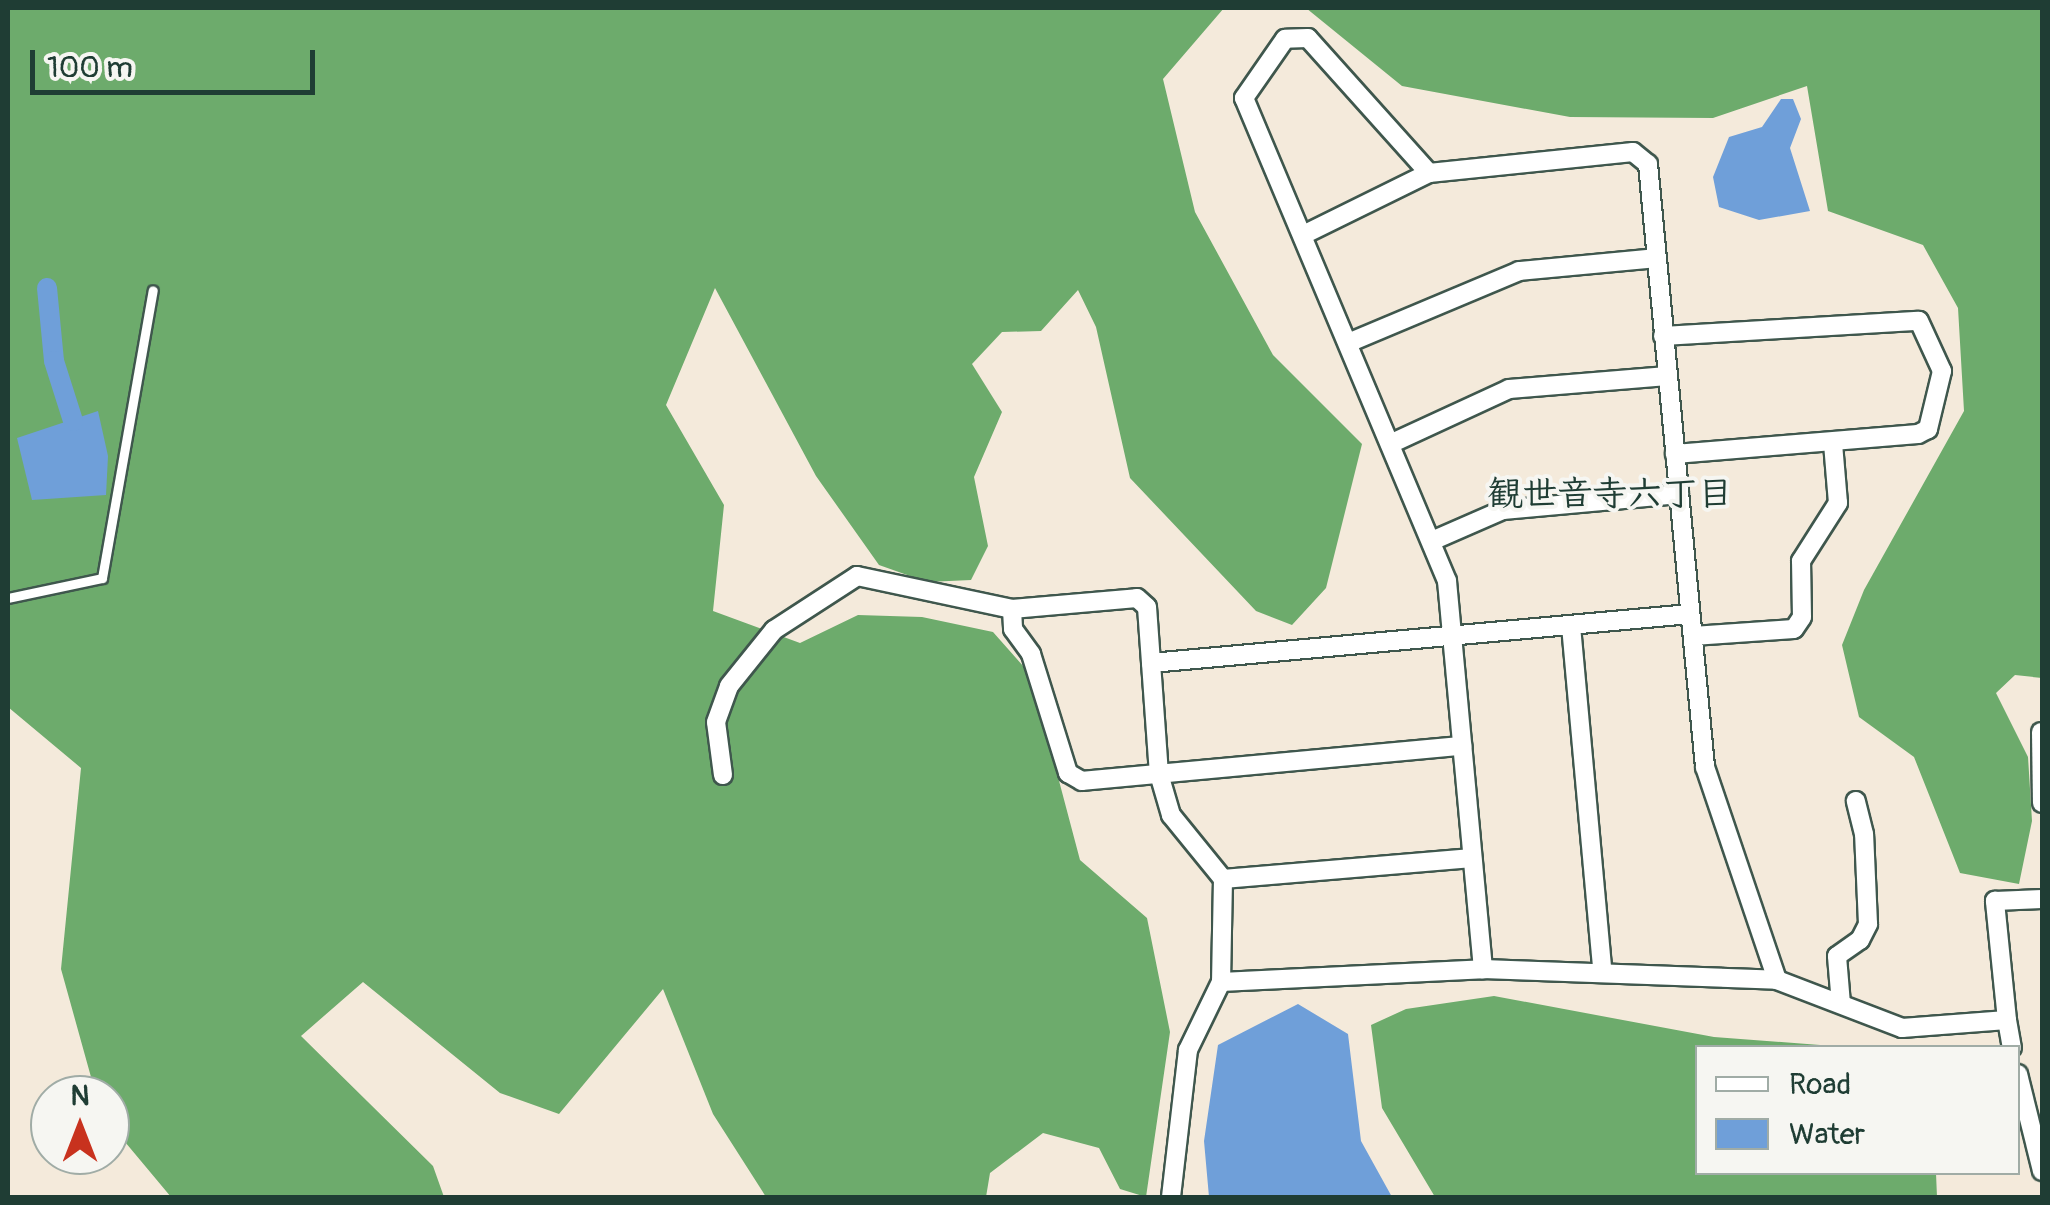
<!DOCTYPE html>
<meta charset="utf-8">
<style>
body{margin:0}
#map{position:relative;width:2050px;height:1205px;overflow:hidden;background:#f4eadb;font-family:Pangolin,"Klee One",sans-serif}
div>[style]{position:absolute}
.forest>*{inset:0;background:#6dab6c}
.water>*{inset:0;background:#6f9fd9}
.canal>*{height:20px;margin:-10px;padding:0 10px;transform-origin:10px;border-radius:10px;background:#6f9fd9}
.roads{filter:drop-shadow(2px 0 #3f574d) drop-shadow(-2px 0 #3f574d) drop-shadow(0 2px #3f574d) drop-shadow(0 -2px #3f574d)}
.service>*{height:9px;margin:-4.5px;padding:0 4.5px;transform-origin:4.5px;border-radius:4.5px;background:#fff}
.minor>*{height:18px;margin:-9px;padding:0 9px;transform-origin:9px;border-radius:9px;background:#fff}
span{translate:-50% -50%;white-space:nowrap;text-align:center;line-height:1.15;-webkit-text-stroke:8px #f6f6f2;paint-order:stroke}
.neighbourhood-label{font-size:35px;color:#1f3d34;font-weight:700}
.frame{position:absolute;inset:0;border:10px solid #1f3d34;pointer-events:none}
.legend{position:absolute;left:1695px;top:1045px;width:325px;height:130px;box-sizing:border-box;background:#f6f6f2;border:2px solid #a0aca6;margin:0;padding:12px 18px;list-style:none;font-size:30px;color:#1f3d34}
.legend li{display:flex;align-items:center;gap:20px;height:50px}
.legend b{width:50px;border:2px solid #a0aca6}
.north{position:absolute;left:30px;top:1075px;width:100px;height:100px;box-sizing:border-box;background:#f6f6f2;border:2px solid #a0aca6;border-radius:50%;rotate:0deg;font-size:28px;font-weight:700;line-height:40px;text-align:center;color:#1f3d34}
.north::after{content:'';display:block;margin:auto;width:35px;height:45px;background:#c8321e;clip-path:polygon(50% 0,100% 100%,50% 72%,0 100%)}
.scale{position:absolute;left:30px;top:50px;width:285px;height:45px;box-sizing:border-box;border:5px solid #1f3d34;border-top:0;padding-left:12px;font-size:30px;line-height:35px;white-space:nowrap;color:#1f3d34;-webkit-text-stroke:8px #f6f6f2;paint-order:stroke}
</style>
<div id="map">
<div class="forest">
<div style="clip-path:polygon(8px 8px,1224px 8px,1163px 79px,1195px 212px,1273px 355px,1362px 444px,1326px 588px,1292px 625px,1256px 611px,1130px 478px,1096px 327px,1078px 290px,1041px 331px,1002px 332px,972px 364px,1002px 412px,974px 477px,988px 546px,971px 580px,927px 582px,879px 565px,816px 476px,715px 288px,666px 405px,724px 505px,713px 611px,800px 643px,858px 615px,922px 617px,993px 632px,1031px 675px,1080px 860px,1147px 918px,1170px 1032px,1146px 1197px,1120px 1189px,1099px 1148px,1043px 1133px,990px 1173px,986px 1197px,766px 1197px,713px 1114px,663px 989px,559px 1114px,500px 1093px,363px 982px,301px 1036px,433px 1166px,444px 1197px,171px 1197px,110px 1124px,110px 1095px,96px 1095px,61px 969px,81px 768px,8px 707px)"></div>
<div style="clip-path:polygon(1306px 8px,2042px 8px,2042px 678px,2015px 675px,1996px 693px,2028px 757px,2032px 821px,2019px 884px,1960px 873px,1914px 757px,1859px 717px,1842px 645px,1864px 590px,1964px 411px,1958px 308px,1923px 245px,1828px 211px,1807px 86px,1713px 118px,1570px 117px,1402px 86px)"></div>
<div style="clip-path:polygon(1494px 996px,1714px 1037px,1846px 1047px,1698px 1048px,1698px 1172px,1936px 1173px,1937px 1197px,1435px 1197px,1382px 1108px,1371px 1025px,1406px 1009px)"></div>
</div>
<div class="water">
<div style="clip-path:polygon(1781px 99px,1793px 99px,1801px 119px,1790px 148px,1810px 211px,1759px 220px,1719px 207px,1713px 177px,1729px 137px,1762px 127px)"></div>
<div style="clip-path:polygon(98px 411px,108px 456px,106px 495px,32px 500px,17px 438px)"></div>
<div style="clip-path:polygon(1298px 1004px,1348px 1034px,1361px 1141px,1392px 1197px,1209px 1197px,1204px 1141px,1218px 1045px)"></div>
</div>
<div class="canal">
<div style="left:47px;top:288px;width:73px;rotate:84.5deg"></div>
<div style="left:54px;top:361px;width:63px;rotate:72.4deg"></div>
</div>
<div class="roads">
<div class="service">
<div style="left:8px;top:598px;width:96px;rotate:-12deg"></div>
<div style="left:102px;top:578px;width:292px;rotate:-80deg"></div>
</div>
<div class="minor">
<div style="left:1429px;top:173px;width:181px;rotate:-131.9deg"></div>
<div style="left:1308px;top:38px;width:23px;rotate:178deg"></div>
<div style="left:1285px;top:39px;width:72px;rotate:124.8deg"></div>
<div style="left:1244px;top:98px;width:524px;rotate:67.2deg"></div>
<div style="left:1447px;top:581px;width:390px;rotate:84.7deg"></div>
<div style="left:1303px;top:235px;width:140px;rotate:-26.2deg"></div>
<div style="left:1429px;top:173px;width:205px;rotate:-5.9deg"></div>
<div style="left:1633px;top:152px;width:19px;rotate:39deg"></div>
<div style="left:1648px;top:164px;width:606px;rotate:84.6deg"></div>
<div style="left:1705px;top:767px;width:225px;rotate:71.3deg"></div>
<div style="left:1663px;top:336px;width:256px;rotate:-3.4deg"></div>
<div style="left:1919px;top:321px;width:55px;rotate:65.3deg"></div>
<div style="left:1942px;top:371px;width:60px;rotate:103.6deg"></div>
<div style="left:1928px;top:429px;width:11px;rotate:153deg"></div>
<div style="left:1918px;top:434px;width:244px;rotate:175.3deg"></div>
<div style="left:1348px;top:343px;width:186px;rotate:-22.8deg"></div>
<div style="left:1519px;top:271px;width:138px;rotate:-5.4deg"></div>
<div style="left:1390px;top:444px;width:131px;rotate:-24.8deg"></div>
<div style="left:1509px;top:389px;width:159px;rotate:-4.7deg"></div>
<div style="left:1434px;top:540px;width:75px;rotate:-23.5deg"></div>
<div style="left:1503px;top:510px;width:177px;rotate:-5.2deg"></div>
<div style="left:1012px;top:609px;width:20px;rotate:87deg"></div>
<div style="left:1013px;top:629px;width:31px;rotate:54deg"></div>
<div style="left:1031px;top:654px;width:125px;rotate:72.7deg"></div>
<div style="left:1068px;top:773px;width:16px;rotate:30deg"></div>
<div style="left:1082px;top:781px;width:382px;rotate:-5.3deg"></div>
<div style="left:1571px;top:626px;width:344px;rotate:84.8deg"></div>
<div style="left:1693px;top:636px;width:101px;rotate:-4deg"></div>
<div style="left:1794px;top:629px;width:14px;rotate:-56deg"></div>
<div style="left:1802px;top:617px;width:56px;rotate:-91deg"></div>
<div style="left:1801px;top:561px;width:69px;rotate:-57.5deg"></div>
<div style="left:1838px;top:503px;width:59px;rotate:-94.8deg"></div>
<div style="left:1151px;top:663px;width:541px;rotate:-5.19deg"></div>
<div style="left:2041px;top:732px;width:71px;rotate:89.2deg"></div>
<div style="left:723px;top:775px;width:53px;rotate:-97.5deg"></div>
<div style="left:716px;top:722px;width:38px;rotate:-70deg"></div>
<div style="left:729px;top:686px;width:72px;rotate:-51.2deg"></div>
<div style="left:774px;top:630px;width:99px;rotate:-33deg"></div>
<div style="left:857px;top:576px;width:158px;rotate:12deg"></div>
<div style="left:1012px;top:609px;width:125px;rotate:-5deg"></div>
<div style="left:1137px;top:598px;width:13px;rotate:42deg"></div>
<div style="left:1147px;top:607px;width:167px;rotate:85.9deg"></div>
<div style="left:1159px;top:774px;width:43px;rotate:73.7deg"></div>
<div style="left:1171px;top:815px;width:82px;rotate:50.9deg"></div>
<div style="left:1223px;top:879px;width:103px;rotate:91.1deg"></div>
<div style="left:1221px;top:982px;width:76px;rotate:115.9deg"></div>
<div style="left:1188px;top:1050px;width:149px;rotate:96.6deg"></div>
<div style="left:1223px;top:879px;width:250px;rotate:-4.8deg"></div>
<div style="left:1221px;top:982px;width:262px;rotate:-2.8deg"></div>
<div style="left:1483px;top:969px;width:294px;rotate:2.1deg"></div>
<div style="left:1777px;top:980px;width:134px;rotate:21deg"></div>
<div style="left:1902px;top:1028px;width:105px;rotate:-4.4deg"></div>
<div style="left:2007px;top:1020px;width:28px;rotate:80deg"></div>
<div style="left:1841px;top:1004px;width:48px;rotate:-94.8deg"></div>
<div style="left:1837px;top:956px;width:28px;rotate:-35deg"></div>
<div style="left:1860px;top:940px;width:18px;rotate:-63deg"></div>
<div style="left:1868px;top:924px;width:90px;rotate:-92.5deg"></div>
<div style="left:1864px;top:834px;width:34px;rotate:-104deg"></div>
<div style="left:2007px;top:1020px;width:120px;rotate:-95.8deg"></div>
<div style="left:1995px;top:901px;width:47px;rotate:-2.4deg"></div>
<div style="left:2018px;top:1074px;width:100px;rotate:76.1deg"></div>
</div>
</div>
<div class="neighbourhood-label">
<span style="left:1610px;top:494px">観世音寺六丁目</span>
</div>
<div class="frame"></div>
<ul class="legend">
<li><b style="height:12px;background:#fff"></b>Road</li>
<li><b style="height:28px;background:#6f9fd9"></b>Water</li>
</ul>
<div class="north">N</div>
<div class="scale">100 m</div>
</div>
